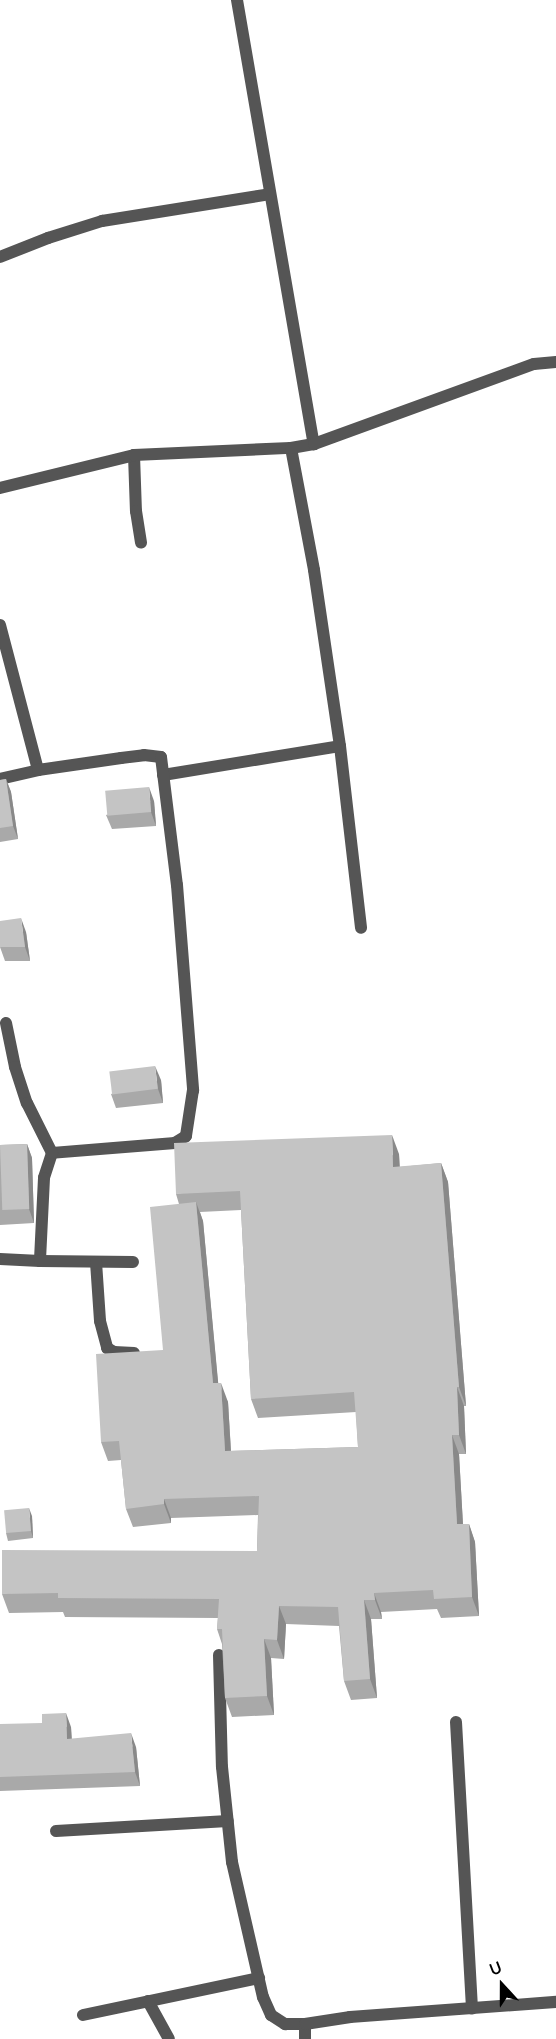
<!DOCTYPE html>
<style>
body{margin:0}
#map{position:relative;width:556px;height:2039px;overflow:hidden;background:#fff;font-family:Manrope,sans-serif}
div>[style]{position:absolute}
.street>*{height:12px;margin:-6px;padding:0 6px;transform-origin:6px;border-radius:6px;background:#555}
.wall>*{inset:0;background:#a9a9a9}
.shaded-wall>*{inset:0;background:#898989}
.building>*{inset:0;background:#c4c4c4;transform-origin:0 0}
span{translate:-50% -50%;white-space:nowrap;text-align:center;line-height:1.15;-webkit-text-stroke:6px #fff;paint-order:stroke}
.north{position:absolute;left:472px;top:1955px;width:60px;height:60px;-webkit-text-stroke:4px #fff;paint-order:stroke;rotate:339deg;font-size:16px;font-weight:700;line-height:24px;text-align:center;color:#000}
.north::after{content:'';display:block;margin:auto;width:21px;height:27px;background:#000;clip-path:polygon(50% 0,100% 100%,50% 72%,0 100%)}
</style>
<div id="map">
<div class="street">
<div style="left:237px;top:0;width:451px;rotate:80.2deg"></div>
<div style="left:0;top:257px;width:52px;rotate:-21.6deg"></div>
<div style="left:48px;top:238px;width:57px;rotate:-17.5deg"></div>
<div style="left:102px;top:221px;width:170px;rotate:-9.1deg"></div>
<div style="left:291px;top:448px;width:124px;rotate:79.3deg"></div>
<div style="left:314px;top:570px;width:178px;rotate:81.6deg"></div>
<div style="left:340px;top:746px;width:183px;rotate:83.4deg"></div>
<div style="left:134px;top:455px;width:56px;rotate:88deg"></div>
<div style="left:136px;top:511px;width:32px;rotate:81deg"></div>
<div style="left:0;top:488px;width:138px;rotate:-13.8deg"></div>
<div style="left:134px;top:455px;width:157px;rotate:-2.6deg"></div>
<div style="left:291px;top:448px;width:23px;rotate:-10deg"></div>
<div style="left:314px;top:444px;width:234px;rotate:-20deg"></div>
<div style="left:534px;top:364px;width:22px;rotate:-5deg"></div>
<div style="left:0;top:625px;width:150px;rotate:75.3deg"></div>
<div style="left:163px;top:775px;width:179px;rotate:-9.3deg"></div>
<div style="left:0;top:779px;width:39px;rotate:-13deg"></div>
<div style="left:38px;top:770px;width:84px;rotate:-8.2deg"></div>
<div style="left:121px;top:758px;width:23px;rotate:-7deg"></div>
<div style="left:144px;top:755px;width:17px;rotate:7deg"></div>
<div style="left:161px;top:757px;width:129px;rotate:82.9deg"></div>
<div style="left:177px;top:885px;width:206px;rotate:85.5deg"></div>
<div style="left:193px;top:1090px;width:47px;rotate:98.7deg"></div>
<div style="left:186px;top:1136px;width:13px;rotate:148deg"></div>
<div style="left:175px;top:1143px;width:123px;rotate:175.4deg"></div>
<div style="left:52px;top:1153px;width:26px;rotate:108deg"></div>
<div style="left:44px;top:1178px;width:83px;rotate:92.8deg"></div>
<div style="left:40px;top:1261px;width:40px;rotate:-177.1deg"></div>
<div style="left:6px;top:1023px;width:45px;rotate:78.4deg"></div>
<div style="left:15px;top:1067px;width:38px;rotate:72deg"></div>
<div style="left:27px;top:1103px;width:56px;rotate:63.4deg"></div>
<div style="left:40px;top:1261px;width:93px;rotate:0.6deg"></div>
<div style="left:96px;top:1262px;width:59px;rotate:86.1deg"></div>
<div style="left:100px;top:1321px;width:28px;rotate:75deg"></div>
<div style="left:107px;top:1348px;width:8px;rotate:30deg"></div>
<div style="left:114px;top:1352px;width:20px;rotate:3deg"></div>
<div style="left:219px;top:1655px;width:112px;rotate:88.5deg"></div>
<div style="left:222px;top:1767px;width:96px;rotate:84deg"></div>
<div style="left:232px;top:1862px;width:139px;rotate:77.1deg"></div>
<div style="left:263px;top:1997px;width:20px;rotate:66deg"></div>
<div style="left:271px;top:2015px;width:17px;rotate:33deg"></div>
<div style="left:285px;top:2024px;width:20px"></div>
<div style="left:456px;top:1722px;width:287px;rotate:86.8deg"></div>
<div style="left:56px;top:1831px;width:172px;rotate:-3.3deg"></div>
<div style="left:148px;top:2001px;width:43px;rotate:61.1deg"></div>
<div style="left:83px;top:2015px;width:180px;rotate:-11.9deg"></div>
<div style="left:305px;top:2039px;width:15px;rotate:-90deg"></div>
<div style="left:305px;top:2024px;width:46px;rotate:-8.8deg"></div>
<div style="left:350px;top:2017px;width:207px;rotate:-4.2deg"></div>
</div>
<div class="wall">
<div style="clip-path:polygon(6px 779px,11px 792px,18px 839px,0 842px,0 780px)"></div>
<div style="clip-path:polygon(154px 801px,156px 826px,112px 829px,106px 815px)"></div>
<div style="clip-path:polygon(26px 932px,30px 961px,5px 961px,0 947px)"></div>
<div style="clip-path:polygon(161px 1080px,163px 1103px,116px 1108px,111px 1094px)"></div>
<div style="clip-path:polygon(27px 1144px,32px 1158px,34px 1223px,0 1225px,0 1145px)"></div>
<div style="clip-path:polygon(evenodd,399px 1154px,400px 1167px,441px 1163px,448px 1182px,466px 1406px,464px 1406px,466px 1454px,459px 1454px,463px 1524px,469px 1524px,475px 1542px,479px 1616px,441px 1618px,437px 1609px,381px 1612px,382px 1619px,371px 1619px,377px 1698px,351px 1700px,344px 1681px,339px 1626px,286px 1624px,284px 1659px,271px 1658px,274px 1715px,232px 1717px,225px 1698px,222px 1644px,217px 1629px,218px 1618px,65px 1617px,63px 1612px,9px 1613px,2px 1594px,257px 1551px,258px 1515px,171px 1518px,171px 1523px,133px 1527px,126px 1509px,121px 1460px,108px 1461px,101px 1442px,163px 1350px,179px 1204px,176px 1194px,399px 1154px,241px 1210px,251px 1399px,258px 1418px,356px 1412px,358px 1447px,231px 1451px,228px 1402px,218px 1383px,203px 1221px,200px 1212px,241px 1210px)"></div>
<div style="clip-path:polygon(32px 1516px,33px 1538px,8px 1541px,6px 1533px)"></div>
<div style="clip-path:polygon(0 1724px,71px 1727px,72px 1739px,136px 1747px,140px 1786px,0 1791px)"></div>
</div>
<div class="shaded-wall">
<div style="clip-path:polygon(6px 779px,11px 792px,18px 839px,13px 826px)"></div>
<div style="clip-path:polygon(149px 787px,154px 801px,156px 826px,151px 812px)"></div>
<div style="clip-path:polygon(21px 918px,26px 932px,30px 961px,25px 947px)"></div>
<div style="clip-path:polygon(155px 1066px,161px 1080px,163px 1103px,158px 1089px)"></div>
<div style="clip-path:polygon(392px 1135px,399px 1154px,400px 1186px,393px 1167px)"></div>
<div style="clip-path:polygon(27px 1144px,32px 1158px,34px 1223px,29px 1209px)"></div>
<div style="clip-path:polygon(441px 1163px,448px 1182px,466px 1406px,459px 1387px)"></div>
<div style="clip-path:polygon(196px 1202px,203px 1221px,220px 1402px,213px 1383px)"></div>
<div style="clip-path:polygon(221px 1383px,228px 1402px,232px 1470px,225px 1451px)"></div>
<div style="clip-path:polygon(457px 1387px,464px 1406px,466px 1454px,459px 1435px)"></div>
<div style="clip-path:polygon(452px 1435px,459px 1454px,464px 1543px,457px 1524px)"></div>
<div style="clip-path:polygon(164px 1499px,171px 1518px,171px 1523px,164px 1504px)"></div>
<div style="clip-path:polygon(29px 1508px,32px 1516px,33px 1538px,31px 1531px)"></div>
<div style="clip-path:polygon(469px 1524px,475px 1542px,479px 1616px,472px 1597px)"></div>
<div style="clip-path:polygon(374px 1593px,381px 1612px,382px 1619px,375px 1600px)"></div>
<div style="clip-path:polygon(364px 1600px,371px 1619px,377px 1698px,370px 1679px)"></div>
<div style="clip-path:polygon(279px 1606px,286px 1624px,284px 1659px,277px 1640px)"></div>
<div style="clip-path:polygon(264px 1639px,271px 1658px,274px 1715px,267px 1696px)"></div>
<div style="clip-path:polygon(66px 1713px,71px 1727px,72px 1753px,67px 1739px)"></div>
<div style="clip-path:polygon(131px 1733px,136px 1747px,140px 1786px,135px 1772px)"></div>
</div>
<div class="building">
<div style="clip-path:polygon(6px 779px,13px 826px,0 828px,0 780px)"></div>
<div style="left:149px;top:787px;width:25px;height:44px;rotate:85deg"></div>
<div style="clip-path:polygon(21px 918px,25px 947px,0 947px,0 921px)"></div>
<div style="left:155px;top:1066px;width:23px;height:46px;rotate:83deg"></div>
<div style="clip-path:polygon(392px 1135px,393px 1167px,441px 1163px,459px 1387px,457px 1387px,459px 1435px,452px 1435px,457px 1524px,469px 1524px,472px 1597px,434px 1599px,433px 1590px,374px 1593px,375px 1600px,364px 1600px,370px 1679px,344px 1681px,338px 1607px,279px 1606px,277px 1640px,264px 1639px,267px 1696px,225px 1698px,222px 1629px,217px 1629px,219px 1599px,58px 1598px,58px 1593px,2px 1594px,2px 1550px,257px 1551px,259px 1496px,164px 1499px,164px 1504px,126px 1509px,119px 1441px,101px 1442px,96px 1354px,163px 1350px,150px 1207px,196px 1202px,213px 1383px,221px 1383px,225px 1451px,358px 1447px,354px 1392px,251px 1399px,240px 1191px,176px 1194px,174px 1143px)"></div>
<div style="left:27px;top:1144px;width:65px;height:27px;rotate:88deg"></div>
<div style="left:29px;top:1508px;width:23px;height:25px;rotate:85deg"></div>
<div style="clip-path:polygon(66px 1713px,67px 1739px,131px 1733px,135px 1772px,0 1777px,0 1724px,42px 1723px,42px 1714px)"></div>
</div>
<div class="north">U</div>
</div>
